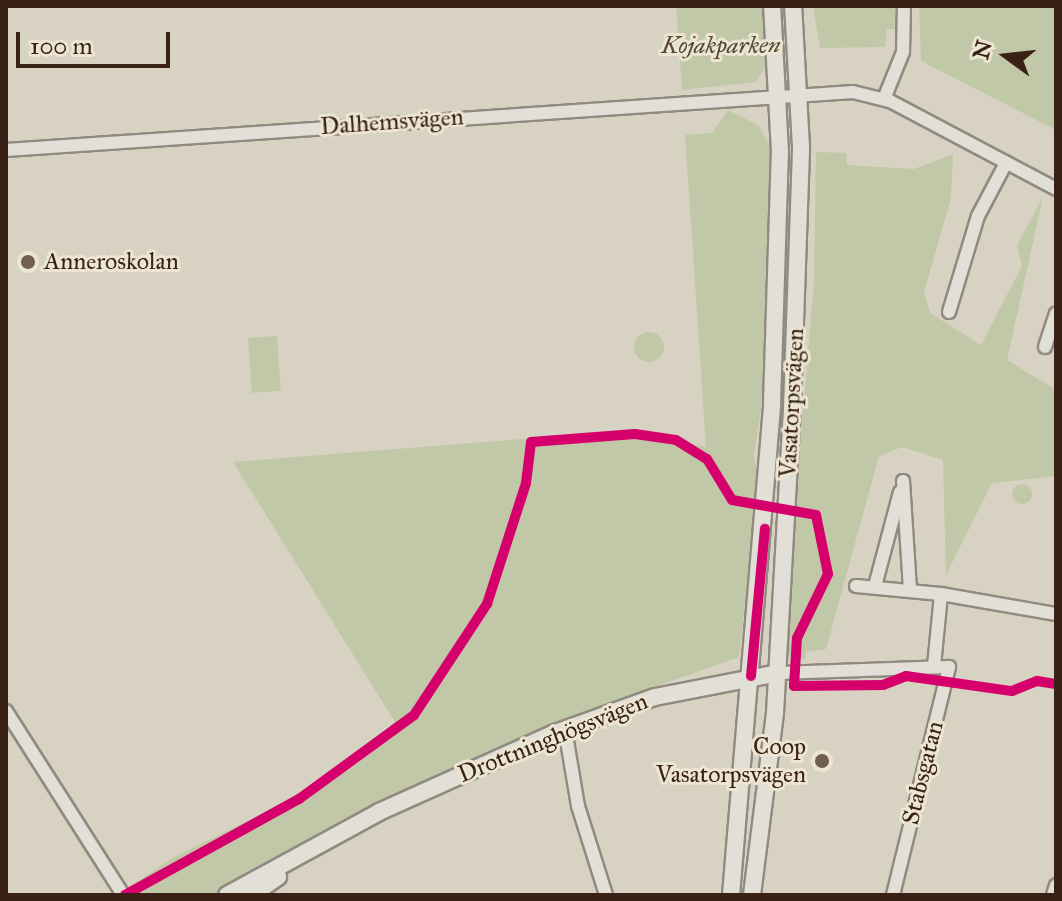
<!DOCTYPE html>
<meta charset="utf-8">
<style>
body{margin:0}
#map{position:relative;width:1062px;height:901px;overflow:hidden;background:#d8d2c2;font-family:"IM FELL Great Primer",serif}
div>[style]{position:absolute}
.green>*{inset:0;background:#c1c8a8;transform-origin:0 0}
.round{border-radius:50%}
.roads{filter:drop-shadow(2px 0 #918a80) drop-shadow(-2px 0 #918a80) drop-shadow(0 2px #918a80) drop-shadow(0 -2px #918a80)}
.street>*{height:12px;margin:-6px;padding:0 6px;transform-origin:6px;border-radius:6px;background:#e1dfd6}
.secondary>*{height:16px;margin:-8px;padding:0 8px;transform-origin:8px;border-radius:8px;background:#e1dfd6}
.cycleway>*{height:10px;margin:-5px;padding:0 5px;transform-origin:5px;border-radius:5px;background:#d6006c}
.dots>*{width:22px;height:22px;translate:-50% -50%;box-sizing:border-box;border:4px solid #ece5d1;border-radius:50%}
span{translate:-50% -50%;white-space:nowrap;text-align:center;line-height:1.15;-webkit-text-stroke:6px #ece5d1;paint-order:stroke}
.park-label{font-size:24px;color:#564835;font-style:italic}
.street-label{font-size:24px;color:#392116}
.poi-label{font-size:24px;color:#392116}
.left{translate:0 -50%;text-align:left}
.right{translate:-100% -50%;text-align:right}
.frame{position:absolute;inset:0;border:8px solid #392116;pointer-events:none}
.north{position:absolute;left:966px;top:16px;width:80px;height:80px;-webkit-text-stroke:6px #ece5d1;paint-order:stroke;rotate:285deg;font-size:22px;font-weight:700;line-height:32px;text-align:center;color:#392116}
.north::after{content:'';display:block;margin:auto;width:28px;height:36px;background:#392116;clip-path:polygon(50% 0,100% 100%,50% 72%,0 100%)}
.scale{position:absolute;left:16px;top:32px;width:154px;height:36px;box-sizing:border-box;border:4px solid #392116;border-top:0;padding-left:10px;font-size:24px;line-height:28px;white-space:nowrap;color:#392116;-webkit-text-stroke:6px #ece5d1;paint-order:stroke}
</style>
<div id="map">
<div class="green">
<div style="clip-path:polygon(676px 6px,763px 6px,767px 64px,756px 82px,682px 90px)"></div>
<div style="clip-path:polygon(813px 6px,900px 6px,900px 29px,887px 29px,885px 47px,820px 48px)"></div>
<div style="clip-path:polygon(919px 6px,1056px 6px,1056px 130px,921px 61px)"></div>
<div style="clip-path:polygon(728px 110px,759px 126px,773px 153px,763px 395px,754px 455px,759px 485px,739px 657px,550px 724px,350px 816px,217px 895px,130px 895px,126px 889px,171px 859px,347px 771px,400px 730px,233px 462px,634px 430px,706px 447px,685px 135px,712px 133px)"></div>
<div style="clip-path:polygon(816px 152px,846px 153px,847px 165px,914px 169px,953px 154px,951px 198px,924px 292px,930px 313px,981px 345px,1022px 266px,1017px 245px,1043px 197px,1007px 360px,1056px 390px,1056px 476px,992px 483px,946px 575px,943px 460px,902px 447px,879px 456px,826px 649px,806px 652px,805px 660px,791px 656px,784px 644px,814px 280px)"></div>
<div class="round" style="left:634px;top:332px;width:30px;height:30px"></div>
<div style="left:277px;top:336px;width:55px;height:29px;rotate:86deg"></div>
<div class="round" style="left:1012px;top:484px;width:20px;height:20px"></div>
</div>
<div class="roads">
<div class="street">
<div style="left:884px;top:99px;width:51px;rotate:-68deg"></div>
<div style="left:903px;top:52px;width:46px;rotate:-88.8deg"></div>
<div style="left:6px;top:150px;width:849px;rotate:-3.92deg"></div>
<div style="left:853px;top:92px;width:38px;rotate:14deg"></div>
<div style="left:890px;top:101px;width:188px;rotate:27.9deg"></div>
<div style="left:949px;top:312px;width:100px;rotate:-73.2deg"></div>
<div style="left:978px;top:216px;width:60px;rotate:-62.2deg"></div>
<div style="left:1045px;top:347px;width:35px;rotate:-72deg"></div>
<div style="left:903px;top:481px;width:109px;rotate:86.3deg"></div>
<div style="left:856px;top:586px;width:85px;rotate:5.4deg"></div>
<div style="left:875px;top:586px;width:97px;rotate:-75.1deg"></div>
<div style="left:934px;top:666px;width:72px;rotate:-84.4deg"></div>
<div style="left:941px;top:594px;width:117px;rotate:9.9deg"></div>
<div style="left:778px;top:673px;width:171px;rotate:-2deg"></div>
<div style="left:949px;top:667px;width:235px;rotate:103.8deg"></div>
<div style="left:6px;top:711px;width:218px;rotate:57.5deg"></div>
<div style="left:565px;top:729px;width:78px;rotate:80.4deg"></div>
<div style="left:578px;top:806px;width:93px;rotate:72.5deg"></div>
<div style="left:1053px;top:895px;width:10px;rotate:-73deg"></div>
</div>
<div class="secondary">
<div style="left:227px;top:895px;width:173px;rotate:-28.6deg"></div>
<div style="left:379px;top:812px;width:193px;rotate:-24.2deg"></div>
<div style="left:555px;top:733px;width:106px;rotate:-19.8deg"></div>
<div style="left:655px;top:697px;width:125px;rotate:-11deg"></div>
<div style="left:252px;top:895px;width:32px;rotate:-35deg"></div>
<div style="left:731px;top:895px;width:494px;rotate:-85.2deg"></div>
<div style="left:772px;top:403px;width:251px;rotate:-88.2deg"></div>
<div style="left:780px;top:152px;width:146px;rotate:-93.1deg"></div>
<div style="left:752px;top:895px;width:183px;rotate:-82.8deg"></div>
<div style="left:775px;top:713px;width:305px;rotate:-86.8deg"></div>
<div style="left:792px;top:408px;width:261px;rotate:-88deg"></div>
<div style="left:801px;top:147px;width:141px;rotate:-93.2deg"></div>
</div>
</div>
<div class="cycleway">
<div style="left:751px;top:676px;width:148px;rotate:-84.6deg"></div>
<div style="left:125px;top:895px;width:199px;rotate:-28.9deg"></div>
<div style="left:299px;top:799px;width:142px;rotate:-36.1deg"></div>
<div style="left:414px;top:715px;width:133px;rotate:-56.7deg"></div>
<div style="left:487px;top:604px;width:127px;rotate:-72.1deg"></div>
<div style="left:526px;top:483px;width:41px;rotate:-83deg"></div>
<div style="left:531px;top:442px;width:104px;rotate:-4.4deg"></div>
<div style="left:635px;top:434px;width:41px;rotate:8.3deg"></div>
<div style="left:676px;top:440px;width:36px;rotate:32deg"></div>
<div style="left:707px;top:459px;width:48px;rotate:58.6deg"></div>
<div style="left:732px;top:500px;width:85px;rotate:10.1deg"></div>
<div style="left:816px;top:515px;width:60px;rotate:78.5deg"></div>
<div style="left:828px;top:574px;width:71px;rotate:115.8deg"></div>
<div style="left:797px;top:638px;width:48px;rotate:93.6deg"></div>
<div style="left:794px;top:686px;width:89px;rotate:-0.6deg"></div>
<div style="left:883px;top:685px;width:25px;rotate:-21deg"></div>
<div style="left:906px;top:676px;width:107px;rotate:8.1deg"></div>
<div style="left:1012px;top:691px;width:27px;rotate:-22deg"></div>
<div style="left:1037px;top:681px;width:19px;rotate:9deg"></div>
</div>
<div class="dots">
<div style="left:28px;top:262px;background:#715f52"></div>
<div style="left:822px;top:761px;background:#715f52"></div>
</div>
<div class="park-label">
<span style="left:721px;top:46px">Kojakparken</span>
</div>
<div class="street-label">
<span style="left:392px;top:122px;rotate:-4deg">Dalhemsvägen</span>
<span style="left:792px;top:403px;rotate:-87deg">Vasatorpsvägen</span>
<span style="left:553px;top:738px;rotate:-22deg">Drottninghögsvägen</span>
<span style="left:923px;top:773px;rotate:-76deg">Stabsgatan</span>
</div>
<div class="poi-label">
<span class="left" style="left:44px;top:262px">Anneroskolan</span>
<span class="right" style="left:806px;top:761px">Coop<br>Vasatorpsvägen</span>
</div>
<div class="frame"></div>
<div class="north">N</div>
<div class="scale">100 m</div>
</div>
